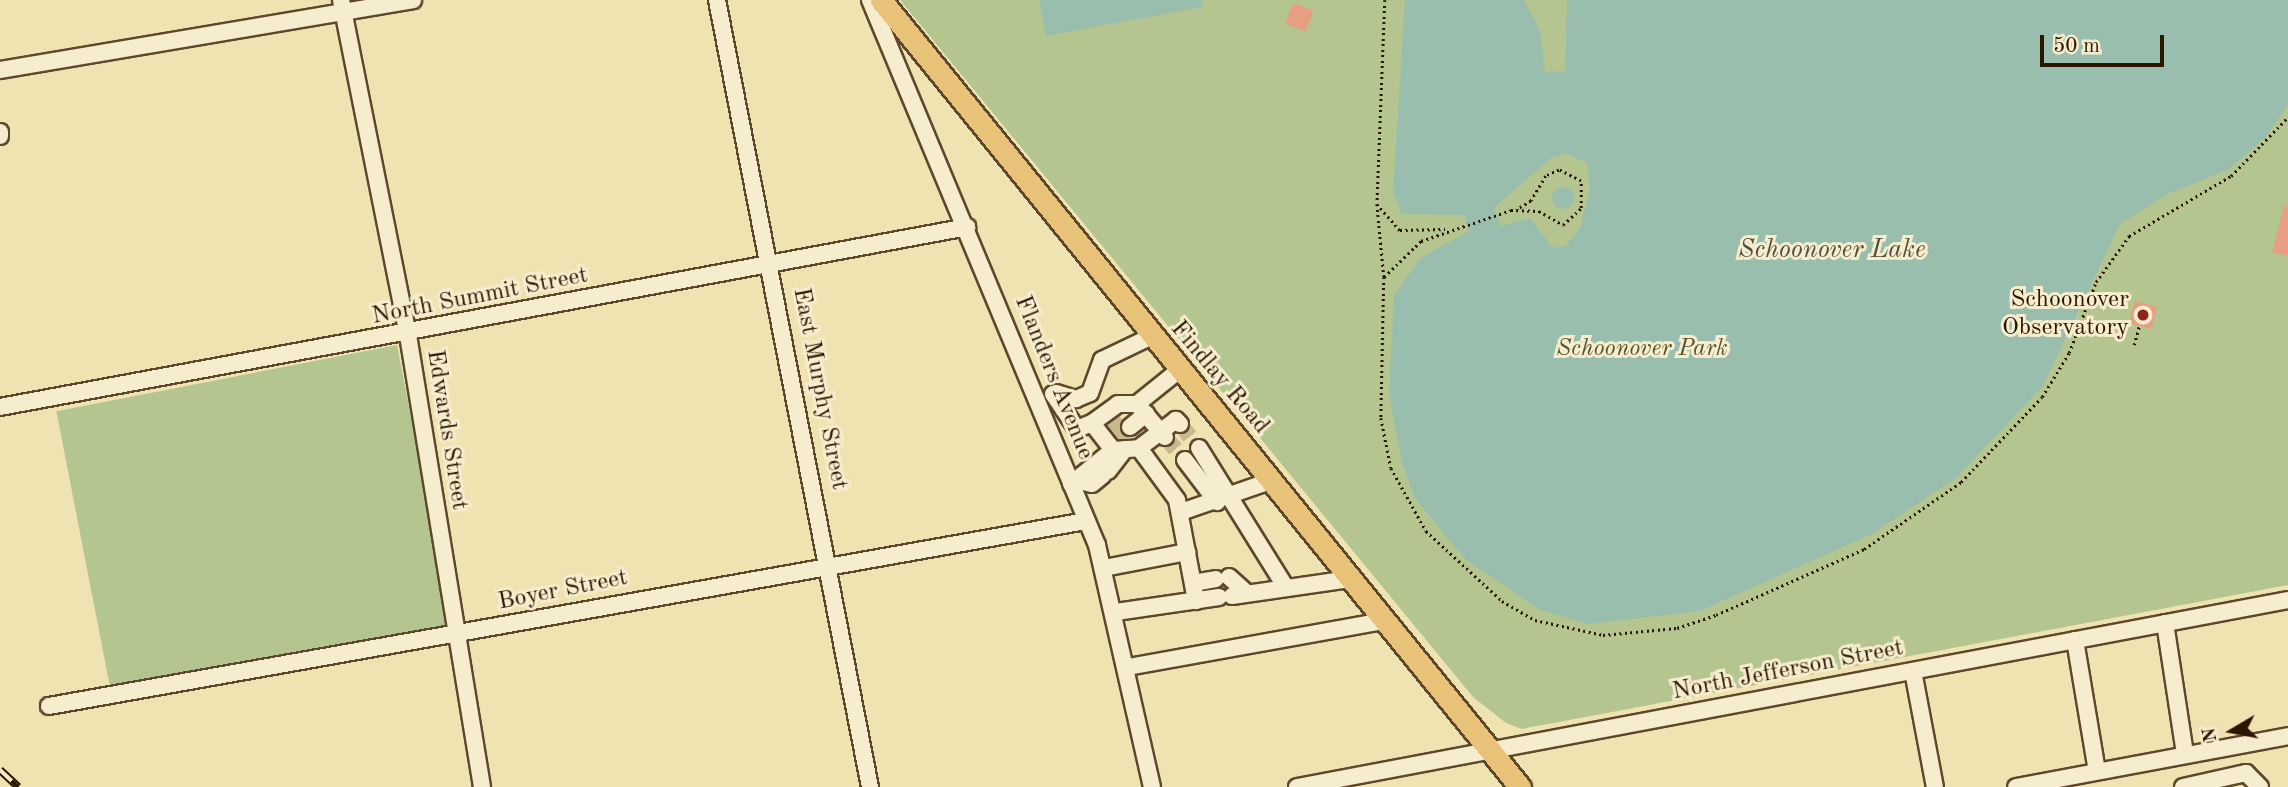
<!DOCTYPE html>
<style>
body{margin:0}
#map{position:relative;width:2288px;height:787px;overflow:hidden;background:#f0e3b2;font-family:"Old Standard TT",serif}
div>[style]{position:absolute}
.green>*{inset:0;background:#b4c590;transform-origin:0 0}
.water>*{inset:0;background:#9abeae}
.round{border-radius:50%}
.building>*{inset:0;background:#e6a081;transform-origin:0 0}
.minor-tunnel>*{height:16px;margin-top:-8px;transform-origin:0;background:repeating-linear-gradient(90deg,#c9ba8e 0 16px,transparent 0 24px)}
.path>*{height:2.5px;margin-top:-1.25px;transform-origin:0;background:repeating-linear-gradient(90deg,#2c1500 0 2px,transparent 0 5.5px)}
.roads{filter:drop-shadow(2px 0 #5d482c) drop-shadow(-2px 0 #5d482c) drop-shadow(0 2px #5d482c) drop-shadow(0 -2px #5d482c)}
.minor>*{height:16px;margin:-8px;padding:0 8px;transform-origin:8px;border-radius:8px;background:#f5edcd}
.major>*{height:21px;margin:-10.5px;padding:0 10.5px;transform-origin:10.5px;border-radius:10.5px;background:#e8c279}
.rail>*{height:8px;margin-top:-4px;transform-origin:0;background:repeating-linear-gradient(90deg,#f5edcd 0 16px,#2c1500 0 32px);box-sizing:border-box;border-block:2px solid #2c1500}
.dots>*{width:19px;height:19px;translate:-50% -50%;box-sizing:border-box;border:4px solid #f5edcd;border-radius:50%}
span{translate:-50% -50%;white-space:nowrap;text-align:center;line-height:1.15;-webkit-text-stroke:6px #f5edcd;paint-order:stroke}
.street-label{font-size:24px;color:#2c1500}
.poi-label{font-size:24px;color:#2c1500}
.right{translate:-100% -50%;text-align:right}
.park-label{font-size:24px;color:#5c5332;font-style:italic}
.water-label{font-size:26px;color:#52503d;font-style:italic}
.north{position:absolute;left:2197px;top:696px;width:70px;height:70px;-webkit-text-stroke:5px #f5edcd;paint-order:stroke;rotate:260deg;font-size:19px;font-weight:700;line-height:28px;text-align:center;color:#2c1500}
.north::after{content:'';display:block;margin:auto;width:24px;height:32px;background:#2c1500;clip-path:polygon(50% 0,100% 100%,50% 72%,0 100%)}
.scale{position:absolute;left:2040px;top:35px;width:124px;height:32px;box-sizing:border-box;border:4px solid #2c1500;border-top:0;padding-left:9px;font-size:21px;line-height:24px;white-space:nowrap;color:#2c1500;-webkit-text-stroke:5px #f5edcd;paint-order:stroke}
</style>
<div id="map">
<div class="green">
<div style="clip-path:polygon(900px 0,2288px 0,2288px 585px,1522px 729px,1506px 723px,1473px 697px)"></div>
<div style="left:397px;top:345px;width:285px;height:347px;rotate:79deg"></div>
</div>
<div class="water">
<div style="clip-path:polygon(1039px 0,1202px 0,1203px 7px,1046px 36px)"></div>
<div style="clip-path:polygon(evenodd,1405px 0,1524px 0,1540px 30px,1545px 72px,1565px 71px,1567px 0,2288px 0,2288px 105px,2264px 139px,2229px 169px,2168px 194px,2120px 224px,2043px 386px,1956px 478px,1872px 534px,1700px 611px,1589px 624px,1540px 610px,1465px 559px,1415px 498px,1402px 463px,1389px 394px,1394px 296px,1420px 258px,1468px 232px,1465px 215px,1402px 214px,1393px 193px,1405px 0,1567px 154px,1587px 163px,1590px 188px,1580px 228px,1566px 245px,1553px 248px,1530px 218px,1501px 226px,1494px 208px,1551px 158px,1567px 154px)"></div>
<div class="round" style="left:1552px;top:187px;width:22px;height:22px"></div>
</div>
<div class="building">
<div style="left:1293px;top:3px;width:22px;height:22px;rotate:21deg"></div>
<div style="clip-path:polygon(2284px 206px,2288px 207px,2288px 256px,2272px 252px)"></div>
<div style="left:2135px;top:301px;width:23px;height:23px;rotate:15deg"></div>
</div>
<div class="minor-tunnel">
<div style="left:1180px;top:424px;width:31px;rotate:52deg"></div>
<div style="left:1107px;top:426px;width:16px;rotate:-38deg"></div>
<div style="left:1165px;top:437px;width:30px;rotate:49deg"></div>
<div style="left:1115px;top:439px;width:19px;rotate:-39deg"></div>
<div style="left:1217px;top:589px;width:13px;rotate:-4deg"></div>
</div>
<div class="path">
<div style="left:1385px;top:0;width:204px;rotate:92.2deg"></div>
<div style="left:1377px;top:204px;width:73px;rotate:84.5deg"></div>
<div style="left:1384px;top:277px;width:141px;rotate:91.2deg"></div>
<div style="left:1381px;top:418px;width:51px;rotate:78.7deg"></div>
<div style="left:1391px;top:468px;width:72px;rotate:60.9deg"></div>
<div style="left:1426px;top:531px;width:103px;rotate:42.6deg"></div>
<div style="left:1502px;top:601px;width:38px;rotate:30deg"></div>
<div style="left:1535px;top:620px;width:70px;rotate:12.4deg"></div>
<div style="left:1603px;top:635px;width:74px;rotate:-5.4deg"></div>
<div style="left:1677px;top:628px;width:41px;rotate:-18.4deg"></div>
<div style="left:1716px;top:615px;width:162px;rotate:-24deg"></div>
<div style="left:1864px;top:549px;width:118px;rotate:-34.6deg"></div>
<div style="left:1961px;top:482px;width:117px;rotate:-46.4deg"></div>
<div style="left:2042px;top:397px;width:52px;rotate:-58.5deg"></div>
<div style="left:2069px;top:353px;width:76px;rotate:-69.2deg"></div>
<div style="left:2096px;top:282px;width:57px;rotate:-54.3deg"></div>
<div style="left:2129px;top:236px;width:118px;rotate:-30.5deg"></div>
<div style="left:2231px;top:176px;width:82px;rotate:-46deg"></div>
<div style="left:1377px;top:204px;width:35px;rotate:49deg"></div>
<div style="left:1400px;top:230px;width:45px;rotate:-1.3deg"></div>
<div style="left:1384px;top:277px;width:52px;rotate:-44.2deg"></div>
<div style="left:1421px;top:241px;width:95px;rotate:-19deg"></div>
<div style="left:1511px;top:210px;width:28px;rotate:2deg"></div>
<div style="left:1539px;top:211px;width:28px;rotate:30deg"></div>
<div style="left:1563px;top:225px;width:25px;rotate:-43deg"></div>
<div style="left:1581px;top:208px;width:27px;rotate:-90deg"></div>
<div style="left:1581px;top:181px;width:25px;rotate:-153deg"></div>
<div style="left:1559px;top:170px;width:14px;rotate:155deg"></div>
<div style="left:1546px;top:176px;width:29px;rotate:121deg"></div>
<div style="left:1531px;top:201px;width:17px;rotate:149deg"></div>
<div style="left:2134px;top:345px;width:20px;rotate:-75deg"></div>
</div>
<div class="roads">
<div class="minor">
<div style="left:341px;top:0;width:342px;rotate:78.7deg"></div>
<div style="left:408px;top:335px;width:458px;rotate:80.7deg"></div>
<div style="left:717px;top:0;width:802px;rotate:79deg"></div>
<div style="left:870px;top:0;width:590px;rotate:67.39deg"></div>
<div style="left:1097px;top:545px;width:248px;rotate:77.2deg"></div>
<div style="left:0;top:70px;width:419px;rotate:-9.6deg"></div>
<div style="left:0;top:132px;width:4px;rotate:90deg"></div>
<div style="left:1056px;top:393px;width:21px;rotate:17deg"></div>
<div style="left:1076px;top:399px;width:15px;rotate:-23deg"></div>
<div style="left:1090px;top:393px;width:35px;rotate:-70deg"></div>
<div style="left:1102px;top:360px;width:53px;rotate:-25.6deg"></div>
<div style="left:1053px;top:394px;width:42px;rotate:55.6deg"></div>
<div style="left:1077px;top:429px;width:16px;rotate:-22deg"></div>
<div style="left:0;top:407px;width:984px;rotate:-10.54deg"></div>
<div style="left:1180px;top:424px;width:6px;rotate:-135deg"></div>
<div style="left:1176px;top:420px;width:46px;rotate:142.9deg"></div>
<div style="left:1139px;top:448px;width:64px;rotate:53.8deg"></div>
<div style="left:1177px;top:500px;width:103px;rotate:79.3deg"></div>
<div style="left:1130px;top:427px;width:21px;rotate:-39deg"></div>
<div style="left:1165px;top:437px;width:43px;rotate:-130.3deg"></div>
<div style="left:1137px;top:404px;width:53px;rotate:-38.8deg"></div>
<div style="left:1199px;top:448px;width:165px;rotate:58.1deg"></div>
<div style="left:1113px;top:450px;width:34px;rotate:-128deg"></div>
<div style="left:1092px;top:423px;width:32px;rotate:-36deg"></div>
<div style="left:1118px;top:404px;width:19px"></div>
<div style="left:1185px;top:460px;width:53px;rotate:52.7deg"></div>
<div style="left:1108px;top:471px;width:28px;rotate:-52deg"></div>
<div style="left:1076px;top:480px;width:16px;rotate:14deg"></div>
<div style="left:1092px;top:484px;width:13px;rotate:-39deg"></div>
<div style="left:1071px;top:484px;width:54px;rotate:-39deg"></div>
<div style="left:1113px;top:450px;width:26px;rotate:-4deg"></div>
<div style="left:1181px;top:512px;width:94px;rotate:-19.2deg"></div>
<div style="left:1104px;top:568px;width:85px;rotate:-10.9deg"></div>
<div style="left:1229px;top:577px;width:24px;rotate:42deg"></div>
<div style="left:1193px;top:583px;width:23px;rotate:-10deg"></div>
<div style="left:1232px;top:596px;width:119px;rotate:-8.2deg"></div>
<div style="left:1116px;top:612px;width:104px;rotate:-8.3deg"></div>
<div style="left:2165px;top:623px;width:133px;rotate:81.3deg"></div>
<div style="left:2075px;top:640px;width:133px;rotate:80.5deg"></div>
<div style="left:1128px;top:667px;width:260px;rotate:-10.2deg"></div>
<div style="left:1913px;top:671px;width:118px;rotate:79.3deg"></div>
<div style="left:49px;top:706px;width:1052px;rotate:-10.12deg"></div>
<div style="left:1297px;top:787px;width:1008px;rotate:-10.69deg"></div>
<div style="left:2016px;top:787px;width:277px;rotate:-10.6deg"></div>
<div style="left:2183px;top:787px;width:65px;rotate:-12.5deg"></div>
<div style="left:2246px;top:773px;width:20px;rotate:45deg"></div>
</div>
<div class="major">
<div style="left:881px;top:0;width:1014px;rotate:50.93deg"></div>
</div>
</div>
<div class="rail">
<div style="left:0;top:770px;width:25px;rotate:43deg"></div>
</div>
<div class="dots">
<div style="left:2143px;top:315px;background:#8f2418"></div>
</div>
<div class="street-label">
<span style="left:480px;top:297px;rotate:-11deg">North Summit Street</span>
<span style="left:1053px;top:378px;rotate:68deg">Flanders Avenue</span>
<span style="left:1219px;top:378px;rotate:50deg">Findlay Road</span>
<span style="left:819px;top:389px;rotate:79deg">East Murphy Street</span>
<span style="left:446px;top:430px;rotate:81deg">Edwards Street</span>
<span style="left:563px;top:591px;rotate:-11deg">Boyer Street</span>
<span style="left:1788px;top:671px;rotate:-11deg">North Jefferson Street</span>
</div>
<div class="poi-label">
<span class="right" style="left:2129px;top:315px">Schoonover<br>Observatory</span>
</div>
<div class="park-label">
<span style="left:1642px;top:350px">Schoonover Park</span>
</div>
<div class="water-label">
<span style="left:1832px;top:251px">Schoonover Lake</span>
</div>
<div class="north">N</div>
<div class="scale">50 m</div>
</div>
